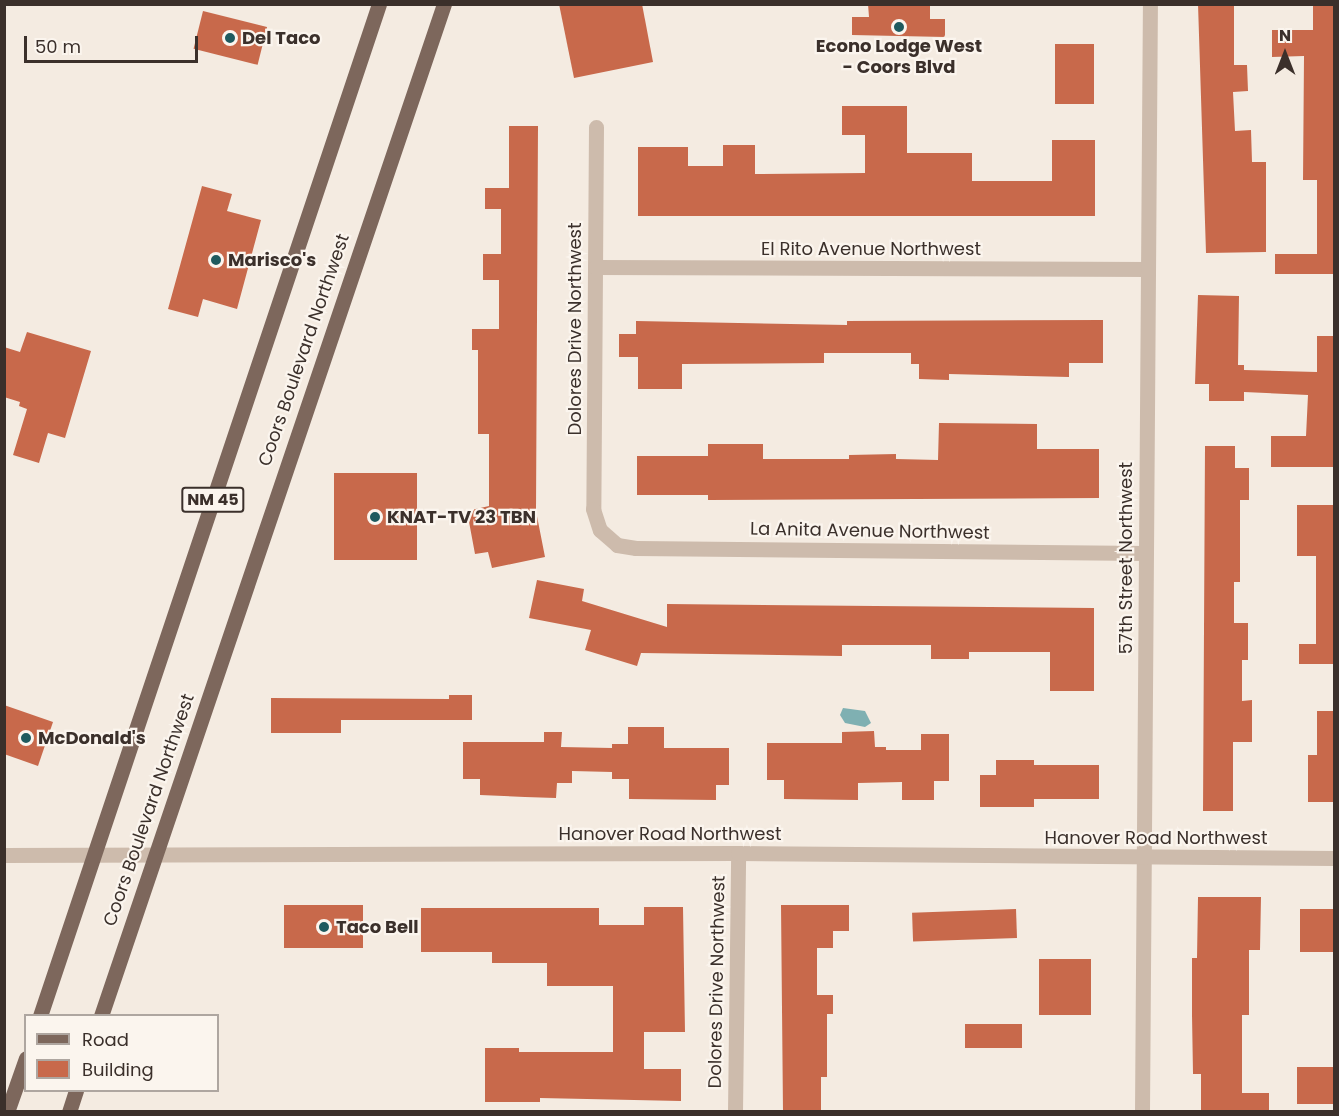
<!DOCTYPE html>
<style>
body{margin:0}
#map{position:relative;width:1339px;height:1116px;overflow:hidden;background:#f4ebe1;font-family:Poppins,sans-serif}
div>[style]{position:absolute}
.water>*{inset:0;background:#7fb0b2}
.building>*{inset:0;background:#c8694b;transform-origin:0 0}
.minor>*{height:15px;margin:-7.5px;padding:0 7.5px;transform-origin:7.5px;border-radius:7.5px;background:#cdbbac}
.tertiary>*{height:15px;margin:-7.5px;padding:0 7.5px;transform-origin:7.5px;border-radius:7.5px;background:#cdbbac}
.primary>*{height:15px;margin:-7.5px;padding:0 7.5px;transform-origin:7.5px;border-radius:7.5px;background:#7d675c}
.dots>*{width:16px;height:16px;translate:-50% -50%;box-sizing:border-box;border:3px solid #fbf5ee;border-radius:50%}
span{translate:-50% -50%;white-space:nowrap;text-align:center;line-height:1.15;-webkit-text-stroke:4.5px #fbf5ee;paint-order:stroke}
.shield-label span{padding:2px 4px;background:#fbf5ee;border:2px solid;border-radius:4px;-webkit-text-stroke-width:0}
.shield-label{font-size:16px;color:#3b302b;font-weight:700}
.poi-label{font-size:18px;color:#3b302b;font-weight:700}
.left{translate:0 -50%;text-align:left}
.street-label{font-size:18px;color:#3b302b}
.frame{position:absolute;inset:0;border:6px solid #3b302b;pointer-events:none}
.legend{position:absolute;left:24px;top:1014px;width:195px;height:78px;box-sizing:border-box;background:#fbf5ee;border:2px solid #aea6a0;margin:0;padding:8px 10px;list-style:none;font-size:18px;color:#3b302b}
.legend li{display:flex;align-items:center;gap:12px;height:30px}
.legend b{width:30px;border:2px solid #aea6a0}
.north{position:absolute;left:1255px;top:24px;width:60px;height:60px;-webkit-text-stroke:4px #fbf5ee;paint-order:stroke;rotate:0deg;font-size:16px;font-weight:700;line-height:24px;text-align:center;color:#3b302b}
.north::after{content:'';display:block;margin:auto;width:21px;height:27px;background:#3b302b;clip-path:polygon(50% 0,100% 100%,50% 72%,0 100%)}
.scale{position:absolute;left:24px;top:36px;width:174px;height:27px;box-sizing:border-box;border:3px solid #3b302b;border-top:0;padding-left:8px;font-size:18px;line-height:21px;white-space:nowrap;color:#3b302b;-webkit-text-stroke:4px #fbf5ee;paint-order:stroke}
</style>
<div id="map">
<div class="water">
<div style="clip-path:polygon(843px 708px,865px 711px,871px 723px,865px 727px,845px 723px,840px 715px)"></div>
</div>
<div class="building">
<div style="clip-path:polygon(559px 4px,642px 4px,653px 62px,574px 78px)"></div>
<div style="clip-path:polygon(868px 4px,930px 4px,930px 19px,945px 19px,945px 37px,852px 35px,852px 17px,869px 17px)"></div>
<div style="clip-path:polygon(1198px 4px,1234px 4px,1234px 65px,1247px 65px,1248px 91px,1233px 92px,1235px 131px,1251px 130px,1252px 162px,1266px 162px,1266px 252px,1206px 253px)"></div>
<div style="clip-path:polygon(1313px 4px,1335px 4px,1335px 274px,1275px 274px,1275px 254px,1317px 254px,1317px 180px,1303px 180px,1304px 56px,1272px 57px,1272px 30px,1313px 30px)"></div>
<div style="left:203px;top:11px;width:66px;height:39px;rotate:14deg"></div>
<div style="left:1055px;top:44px;width:39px;height:60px"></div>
<div style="clip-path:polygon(842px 106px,907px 106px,907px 153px,972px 153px,972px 181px,1052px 181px,1052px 140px,1095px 140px,1095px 216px,638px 216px,638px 147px,688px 147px,688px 166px,723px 166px,723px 145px,755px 145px,755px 174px,865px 173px,865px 135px,842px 135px)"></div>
<div style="clip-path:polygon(509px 126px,538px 126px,536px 511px,545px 557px,492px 568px,488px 552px,475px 554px,467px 511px,489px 506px,489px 434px,478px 434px,478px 350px,472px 350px,472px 329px,499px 329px,499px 280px,483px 280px,483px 254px,501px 254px,501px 209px,485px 209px,485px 188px,509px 188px)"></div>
<div style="clip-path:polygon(202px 186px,232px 194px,227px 211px,261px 220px,237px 309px,203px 299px,198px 317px,168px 309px)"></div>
<div style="clip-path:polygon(1198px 295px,1239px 296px,1238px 365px,1244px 365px,1244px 370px,1317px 372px,1317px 336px,1335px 336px,1335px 467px,1271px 467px,1271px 436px,1306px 436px,1308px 395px,1244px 392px,1244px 401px,1209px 401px,1209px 384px,1195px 384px)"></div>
<div style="clip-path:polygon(1103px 320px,1103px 363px,1069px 363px,1069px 377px,949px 374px,949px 380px,919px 379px,919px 364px,911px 364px,911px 353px,824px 353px,824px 363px,682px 364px,682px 389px,638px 389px,638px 357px,619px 357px,619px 334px,636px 334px,636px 321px,847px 325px,847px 321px)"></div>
<div style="clip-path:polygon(27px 332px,91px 351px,65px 438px,48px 433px,39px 463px,13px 455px,27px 409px,19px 406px,20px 402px,4px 397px,4px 347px,20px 352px)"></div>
<div style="clip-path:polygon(939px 423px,1037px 424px,1037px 449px,1099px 449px,1099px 498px,708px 500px,708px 495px,637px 495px,637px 456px,708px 456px,708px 444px,763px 444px,763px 459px,849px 459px,849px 455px,896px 454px,896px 459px,938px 460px)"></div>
<div style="clip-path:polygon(1205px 446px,1235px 446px,1235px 468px,1249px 468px,1249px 500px,1240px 500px,1240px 582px,1234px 582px,1234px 623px,1248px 623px,1248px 660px,1242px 660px,1242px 701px,1252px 700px,1252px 742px,1233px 742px,1233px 811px,1203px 811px)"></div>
<div style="left:334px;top:473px;width:83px;height:87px"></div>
<div style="clip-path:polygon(1297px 505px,1335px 505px,1335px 664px,1299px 664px,1299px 644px,1316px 644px,1316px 556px,1297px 556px)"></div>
<div style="clip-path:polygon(537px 580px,584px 589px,582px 601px,667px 627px,667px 604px,1094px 608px,1094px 691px,1050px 691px,1050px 652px,969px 652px,969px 659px,931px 659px,931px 645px,842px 645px,842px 656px,641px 653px,637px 666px,585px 650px,591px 630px,529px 618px)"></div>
<div style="clip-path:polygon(449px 695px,472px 695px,472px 720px,341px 720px,341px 733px,271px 733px,271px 698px,449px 699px)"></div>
<div style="clip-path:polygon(4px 705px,53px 722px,38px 766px,4px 754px)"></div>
<div style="clip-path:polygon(1317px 711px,1335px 711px,1335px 802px,1308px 802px,1308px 755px,1317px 755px)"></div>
<div style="clip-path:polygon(628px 727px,664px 727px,664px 748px,729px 748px,729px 785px,716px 785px,716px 800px,629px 799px,629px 779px,612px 779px,612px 772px,572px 771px,572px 783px,557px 783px,556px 798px,525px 797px,480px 795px,480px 779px,463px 779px,463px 742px,544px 742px,544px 732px,562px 732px,561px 747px,612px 748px,612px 744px,628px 744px)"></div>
<div style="clip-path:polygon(874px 731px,875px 747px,886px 747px,886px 750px,921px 750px,921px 734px,949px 734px,949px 781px,934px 781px,934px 800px,902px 800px,902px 782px,858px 783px,858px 800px,784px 799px,784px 780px,767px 780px,767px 743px,842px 743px,842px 732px)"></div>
<div style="clip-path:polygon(996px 760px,1034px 760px,1034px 765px,1099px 765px,1099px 799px,1034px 799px,1034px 807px,980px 807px,980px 775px,996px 775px)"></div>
<div style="clip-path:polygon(1198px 897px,1261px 897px,1260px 950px,1249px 950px,1249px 1015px,1242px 1015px,1242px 1093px,1269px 1093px,1269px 1112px,1201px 1112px,1201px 1074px,1193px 1074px,1192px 1015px,1192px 958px,1197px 958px)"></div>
<div style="left:284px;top:905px;width:79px;height:43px"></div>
<div style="clip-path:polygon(781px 905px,849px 905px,849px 931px,833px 931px,833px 948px,817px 948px,817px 995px,833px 995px,833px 1014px,827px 1014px,827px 1077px,821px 1077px,821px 1112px,783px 1112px)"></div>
<div style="clip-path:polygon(644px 907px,683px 907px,685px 1032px,644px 1032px,644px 1069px,681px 1069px,681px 1101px,540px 1098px,540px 1102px,485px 1102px,485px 1048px,519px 1048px,519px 1052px,613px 1052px,613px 986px,547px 986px,547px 963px,492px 963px,492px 952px,421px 952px,421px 908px,599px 908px,599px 925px,644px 925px)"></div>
<div style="left:1016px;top:909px;width:29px;height:104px;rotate:88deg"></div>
<div style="left:1300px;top:909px;width:35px;height:43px"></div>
<div style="left:1039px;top:959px;width:52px;height:56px"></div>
<div style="left:965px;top:1024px;width:57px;height:24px"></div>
<div style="left:1297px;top:1067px;width:38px;height:37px"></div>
</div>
<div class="minor">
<div style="left:596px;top:127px;width:382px;rotate:90.4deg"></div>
<div style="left:593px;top:509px;width:22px;rotate:72deg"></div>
<div style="left:600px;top:530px;width:23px;rotate:41deg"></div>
<div style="left:617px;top:545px;width:19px;rotate:9deg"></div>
<div style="left:636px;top:548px;width:509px;rotate:0.56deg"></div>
<div style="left:595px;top:267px;width:553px;rotate:0.21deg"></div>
<div style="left:735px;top:1112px;width:259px;rotate:-89.3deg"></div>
<div style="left:1142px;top:1112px;width:1108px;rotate:-89.59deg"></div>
</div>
<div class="tertiary">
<div style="left:4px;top:855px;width:734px;rotate:-0.16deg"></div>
<div style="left:738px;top:853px;width:596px;rotate:0.48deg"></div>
</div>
<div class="primary">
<div style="left:40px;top:1016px;width:1067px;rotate:-71.48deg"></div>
<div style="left:101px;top:1016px;width:1069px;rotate:-71.28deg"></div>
<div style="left:7px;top:1112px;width:57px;rotate:-70.6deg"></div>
<div style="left:69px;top:1112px;width:23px;rotate:-72deg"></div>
</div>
<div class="dots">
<div style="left:899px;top:27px;background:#1f5a5e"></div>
<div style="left:230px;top:38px;background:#1f5a5e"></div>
<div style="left:216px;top:260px;background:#1f5a5e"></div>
<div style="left:375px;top:517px;background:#1f5a5e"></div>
<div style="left:26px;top:738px;background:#1f5a5e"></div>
<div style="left:324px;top:927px;background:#1f5a5e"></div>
</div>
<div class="shield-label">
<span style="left:213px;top:500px">NM 45</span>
</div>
<div class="poi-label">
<span class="left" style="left:242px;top:38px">Del Taco</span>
<span style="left:899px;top:57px">Econo Lodge West<br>- Coors Blvd</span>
<span class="left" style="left:228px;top:260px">Marisco's</span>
<span class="left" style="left:387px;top:517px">KNAT-TV 23 TBN</span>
<span class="left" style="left:38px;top:738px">McDonald's</span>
<span class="left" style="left:336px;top:927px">Taco Bell</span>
</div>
<div class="street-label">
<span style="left:871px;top:249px">El Rito Avenue Northwest</span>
<span style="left:575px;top:329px;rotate:-90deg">Dolores Drive Northwest</span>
<span style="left:304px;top:350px;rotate:-71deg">Coors Boulevard Northwest</span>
<span style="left:870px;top:531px;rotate:1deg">La Anita Avenue Northwest</span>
<span style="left:1126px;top:558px;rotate:-90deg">57th Street Northwest</span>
<span style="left:149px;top:810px;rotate:-71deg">Coors Boulevard Northwest</span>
<span style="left:670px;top:834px">Hanover Road Northwest</span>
<span style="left:1156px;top:838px">Hanover Road Northwest</span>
<span style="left:717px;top:982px;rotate:-89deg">Dolores Drive Northwest</span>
</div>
<div class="frame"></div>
<ul class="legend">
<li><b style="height:8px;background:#7d675c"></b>Road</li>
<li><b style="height:16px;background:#c8694b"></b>Building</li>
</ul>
<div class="north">N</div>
<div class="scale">50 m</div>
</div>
